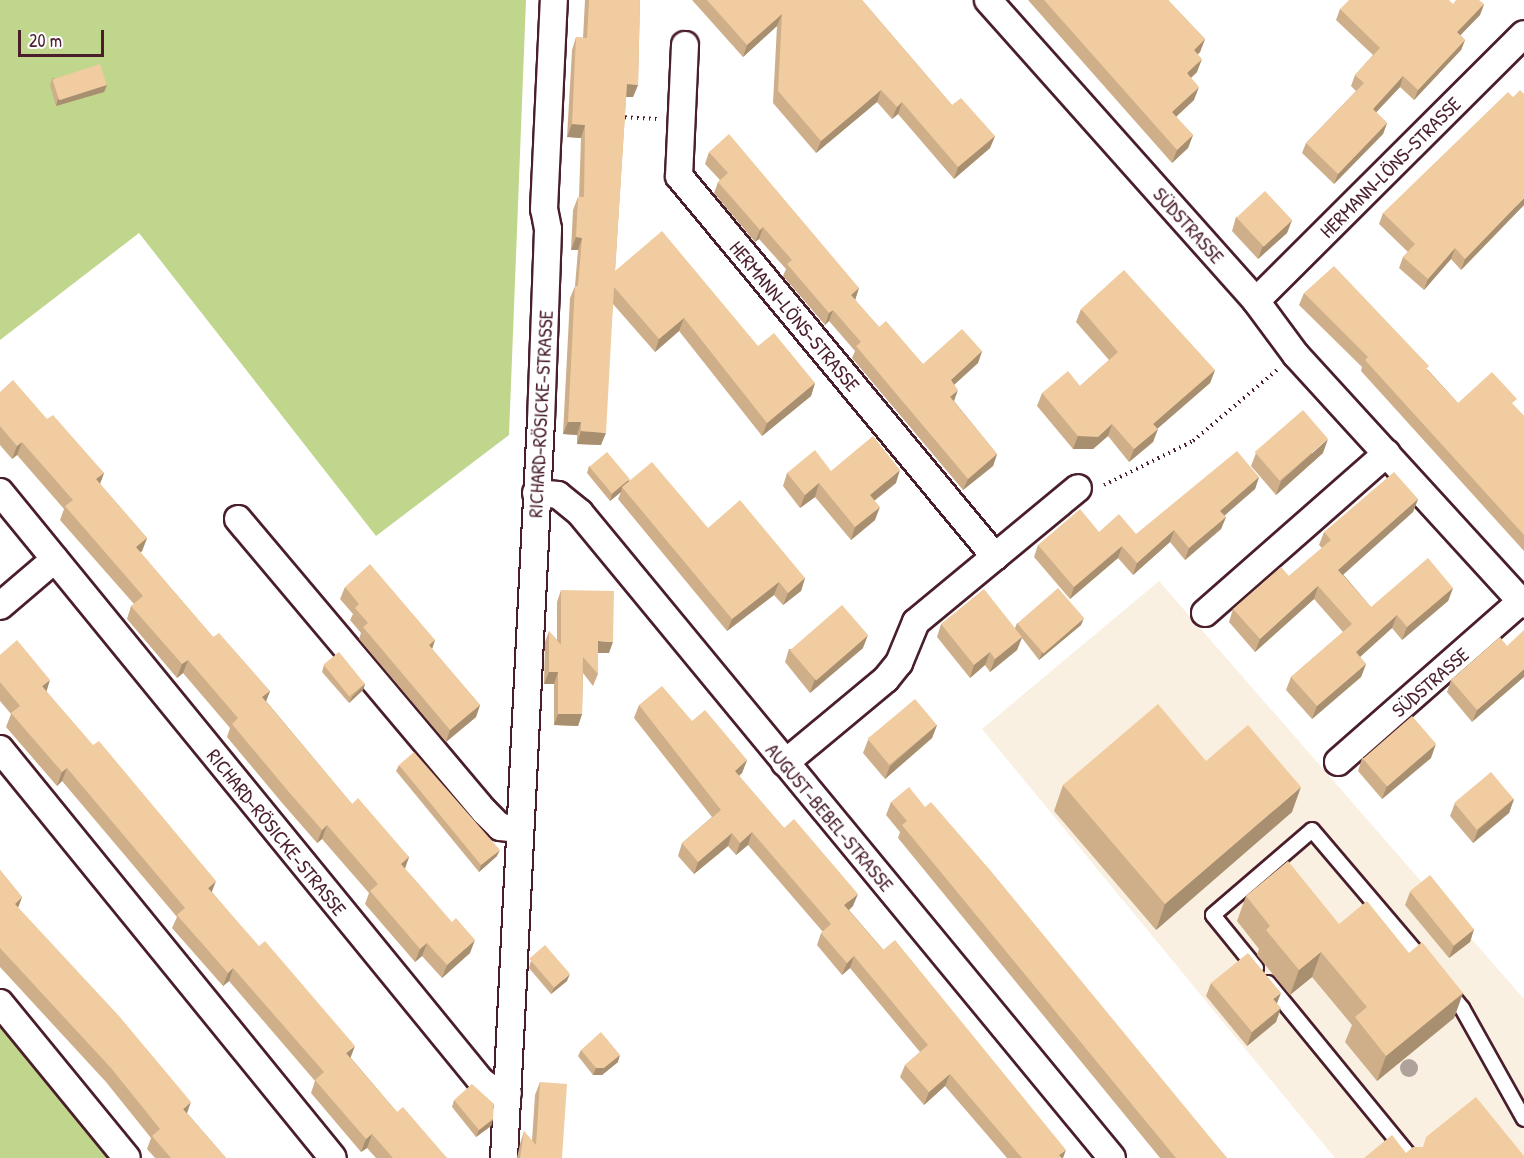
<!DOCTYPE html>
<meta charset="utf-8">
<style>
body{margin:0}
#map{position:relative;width:1524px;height:1158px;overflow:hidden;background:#fff;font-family:"Patrick Hand",sans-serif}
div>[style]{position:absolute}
.built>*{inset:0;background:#faf0e2}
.green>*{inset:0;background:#bfd68c}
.path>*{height:4px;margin-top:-2px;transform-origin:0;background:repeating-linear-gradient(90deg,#4a1f2b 0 1.5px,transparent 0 6px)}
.roads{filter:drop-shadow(2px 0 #4a1f2b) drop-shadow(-2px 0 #4a1f2b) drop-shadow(0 2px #4a1f2b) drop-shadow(0 -2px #4a1f2b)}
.lane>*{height:14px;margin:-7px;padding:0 7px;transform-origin:7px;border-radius:7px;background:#fff}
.street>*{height:26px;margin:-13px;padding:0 13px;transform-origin:13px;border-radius:13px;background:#fff}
.trees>*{width:18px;height:18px;margin:-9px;border-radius:50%;background:#afa29a}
.wall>*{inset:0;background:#ceaf8a}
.shaded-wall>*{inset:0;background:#a88f70}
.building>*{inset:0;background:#f0cca0;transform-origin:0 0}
span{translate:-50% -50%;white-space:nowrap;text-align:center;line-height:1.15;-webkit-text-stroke:5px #fff;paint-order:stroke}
.street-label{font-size:20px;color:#4a1f2b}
.scale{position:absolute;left:18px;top:30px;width:86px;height:27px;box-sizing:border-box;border:3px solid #4a1f2b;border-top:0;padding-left:8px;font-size:18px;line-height:21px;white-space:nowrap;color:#4a1f2b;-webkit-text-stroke:4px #fff;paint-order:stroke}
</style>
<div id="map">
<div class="built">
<div style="clip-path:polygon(1159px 581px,1524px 999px,1524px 1158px,1335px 1158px,982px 729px)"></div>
</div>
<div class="green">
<div style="clip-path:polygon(0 0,526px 0,509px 435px,376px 536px,139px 233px,0 340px)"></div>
<div style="clip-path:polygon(0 1021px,111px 1158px,0 1158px)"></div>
</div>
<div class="path">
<div style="left:619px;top:117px;width:38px;rotate:3deg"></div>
<div style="left:1104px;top:485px;width:99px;rotate:-26.3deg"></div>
<div style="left:1193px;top:441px;width:110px;rotate:-40.2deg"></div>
</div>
<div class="roads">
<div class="lane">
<div style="left:1256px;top:968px;width:68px;rotate:-129.1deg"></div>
<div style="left:1213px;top:915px;width:130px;rotate:-40.6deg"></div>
<div style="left:1312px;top:830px;width:175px;rotate:49.6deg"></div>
<div style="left:1268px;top:983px;width:226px;rotate:50.7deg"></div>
<div style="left:1449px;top:992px;width:21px;rotate:51deg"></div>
<div style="left:1462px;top:1008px;width:127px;rotate:60.8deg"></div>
</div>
<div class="street">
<div style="left:988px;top:0;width:403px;rotate:48.3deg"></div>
<div style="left:1256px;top:301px;width:67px;rotate:53.5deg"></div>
<div style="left:1296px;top:355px;width:338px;rotate:47.6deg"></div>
<div style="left:685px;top:45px;width:131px;rotate:92.6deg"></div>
<div style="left:679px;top:176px;width:495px;rotate:50.3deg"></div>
<div style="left:1256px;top:301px;width:378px;rotate:-44.9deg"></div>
<div style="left:0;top:492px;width:760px;rotate:50.76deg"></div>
<div style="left:481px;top:1081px;width:17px;rotate:36deg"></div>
<div style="left:495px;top:1091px;width:13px;rotate:9deg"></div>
<div style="left:536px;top:493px;width:22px;rotate:5deg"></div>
<div style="left:558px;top:495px;width:28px;rotate:39deg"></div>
<div style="left:580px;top:513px;width:836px;rotate:50.48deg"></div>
<div style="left:238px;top:519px;width:383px;rotate:49.9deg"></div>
<div style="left:485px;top:812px;width:21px;rotate:45deg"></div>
<div style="left:500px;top:827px;width:20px;rotate:6deg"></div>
<div style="left:0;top:606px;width:72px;rotate:-40.5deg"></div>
<div style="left:1205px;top:613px;width:242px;rotate:-41.3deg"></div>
<div style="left:0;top:749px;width:527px;rotate:50.85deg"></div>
<div style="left:1338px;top:762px;width:244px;rotate:-41.3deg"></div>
<div style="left:785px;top:763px;width:131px;rotate:-39.7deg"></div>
<div style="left:886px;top:679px;width:21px;rotate:-51deg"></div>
<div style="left:899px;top:663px;width:44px;rotate:-67.5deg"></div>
<div style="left:916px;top:622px;width:210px;rotate:-39.6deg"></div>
<div style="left:0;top:1003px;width:200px;rotate:50.7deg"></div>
<div style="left:504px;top:1158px;width:738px;rotate:-87.13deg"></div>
<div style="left:541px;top:421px;width:192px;rotate:-87.9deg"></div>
<div style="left:548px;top:229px;width:20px;rotate:-101deg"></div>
<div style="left:544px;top:209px;width:209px;rotate:-87.3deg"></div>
</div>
</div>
<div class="trees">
<div style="left:1409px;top:1068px"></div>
</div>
<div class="wall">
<div style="clip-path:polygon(585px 0,640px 0,638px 85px,633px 97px,626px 97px,615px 271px,758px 346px,815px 383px,811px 396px,762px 436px,679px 331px,655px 352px,613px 304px,601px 445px,577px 444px,577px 435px,563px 434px,570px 298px,575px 286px,578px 250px,571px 250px,573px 210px,578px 197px,579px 197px,581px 138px,567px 137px,572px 50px,576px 37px,583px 38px)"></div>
<div style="clip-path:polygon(692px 0,862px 0,952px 105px,995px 136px,990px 148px,954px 179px,898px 114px,892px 119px,877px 102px,816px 153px,773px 103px,777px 26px,743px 57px)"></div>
<div style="clip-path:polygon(1028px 0,1168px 0,1205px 39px,1200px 52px,1198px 54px,1197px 72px,1191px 78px,1194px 100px,1176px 117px,1193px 135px,1188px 148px,1172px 163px)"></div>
<div style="clip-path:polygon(1453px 4px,1484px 4px,1480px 15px,1460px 35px,1465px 40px,1461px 50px,1414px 100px,1400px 87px,1376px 112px,1387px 123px,1383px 134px,1334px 184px,1302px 153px,1306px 143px,1356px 91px,1351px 86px,1355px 75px,1373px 55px,1336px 20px,1340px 9px)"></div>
<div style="clip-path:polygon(52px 78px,107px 85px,104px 92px,56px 106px,50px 85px)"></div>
<div style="clip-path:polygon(709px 152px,859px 288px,855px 300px,879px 327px,923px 364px,982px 351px,978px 363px,954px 385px,954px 401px,997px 454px,993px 466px,963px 490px,852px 358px,855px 351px,829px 321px,825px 325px,783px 276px,786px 269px,759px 239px,755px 242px,714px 193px,718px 182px,720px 180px,705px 164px)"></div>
<div style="clip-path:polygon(1524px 205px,1461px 270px,1451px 259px,1424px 290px,1399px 268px,1403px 257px,1408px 252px,1379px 224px,1383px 213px)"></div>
<div style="clip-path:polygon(1236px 217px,1292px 220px,1287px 233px,1258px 259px,1232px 231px)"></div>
<div style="clip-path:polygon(1304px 293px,1428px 370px,1458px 403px,1514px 406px,1524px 416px,1524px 551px,1361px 371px,1362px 367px,1299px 305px)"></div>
<div style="clip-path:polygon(1081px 309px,1215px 370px,1210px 383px,1158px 428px,1153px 442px,1129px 462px,1108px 436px,1093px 449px,1073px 449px,1037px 406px,1042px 393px,1080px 386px,1109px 360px,1076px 322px)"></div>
<div style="clip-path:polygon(0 392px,47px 419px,104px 473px,100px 484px,147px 538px,142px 551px,140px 552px,213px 637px,270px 691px,266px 701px,352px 804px,409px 857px,405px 869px,470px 953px,442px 978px,422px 956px,415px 962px,365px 904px,369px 893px,322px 839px,317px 843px,283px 804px,227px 737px,230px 728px,183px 673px,177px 678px,127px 619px,131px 606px,134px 604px,60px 520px,64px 509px,17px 455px,12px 459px,0 445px)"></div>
<div style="clip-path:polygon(1256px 453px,1323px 453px,1276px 495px,1251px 466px)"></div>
<div style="clip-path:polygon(589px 466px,629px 481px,708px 528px,805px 578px,801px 591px,783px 605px,774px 595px,727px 631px,618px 499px,621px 492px,610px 501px,587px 473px)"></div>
<div style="clip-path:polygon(831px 471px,896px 483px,874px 501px,875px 520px,851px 540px,815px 497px,800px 508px,783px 486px,787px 473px)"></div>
<div style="clip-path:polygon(1259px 477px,1255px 489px,1224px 515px,1226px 517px,1221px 529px,1185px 560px,1170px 542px,1133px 575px,1118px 558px,1070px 599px,1034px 557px,1038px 545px,1099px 532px,1136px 534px)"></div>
<div style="clip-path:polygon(1418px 499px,1413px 512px,1343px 574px,1371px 607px,1453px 588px,1448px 601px,1402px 640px,1392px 628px,1360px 657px,1366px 664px,1361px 677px,1312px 719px,1286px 690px,1291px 677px,1343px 632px,1314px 599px,1255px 652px,1229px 622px,1233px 609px,1289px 576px,1322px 548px,1319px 545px,1324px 532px)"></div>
<div style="clip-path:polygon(345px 587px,435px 640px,432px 649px,480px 705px,476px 717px,446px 742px,359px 639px,361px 633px,350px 620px,353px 614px,340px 599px)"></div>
<div style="clip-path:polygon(561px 590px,609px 653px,598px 653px,598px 674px,593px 686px,583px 673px,582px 714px,578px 726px,554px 725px,554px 684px,544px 684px,545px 642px,549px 631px,557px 640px,557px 602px)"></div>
<div style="clip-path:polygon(1017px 623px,1081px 625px,1039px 660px,1022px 638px,1017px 650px,990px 672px,985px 665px,970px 678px,937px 637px,941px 624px,1015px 628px)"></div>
<div style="clip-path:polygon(1507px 646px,1472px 722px,1447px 692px,1451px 680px)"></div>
<div style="clip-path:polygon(863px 648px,810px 693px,785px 662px,789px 649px)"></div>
<div style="clip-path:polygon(0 655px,46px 691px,212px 892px,351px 1058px,397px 1112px,447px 1158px,376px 1158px,367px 1148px,361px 1152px,311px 1093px,315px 1081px,229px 981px,223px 986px,172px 928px,177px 917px,62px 781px,57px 786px,6px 727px,11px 714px,0 701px)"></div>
<div style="clip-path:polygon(324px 665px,365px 684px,363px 690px,349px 703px,322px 672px)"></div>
<div style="clip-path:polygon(639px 705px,692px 721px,747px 760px,742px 773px,739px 776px,784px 828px,853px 906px,849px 910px,1063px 1158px,1007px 1158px,945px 1086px,924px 1105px,900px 1077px,905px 1065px,920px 1052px,850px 968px,842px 975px,817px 945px,821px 933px,823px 932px,748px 845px,736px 855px,728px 846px,694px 874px,678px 856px,682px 843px,712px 817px,634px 718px)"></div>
<div style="clip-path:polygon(937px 725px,932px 738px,885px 779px,863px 753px,868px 740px)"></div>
<div style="clip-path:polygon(1362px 758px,1431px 758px,1382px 799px,1358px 771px)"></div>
<div style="clip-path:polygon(399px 765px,497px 856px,479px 872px,396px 771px)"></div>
<div style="clip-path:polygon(1063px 785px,1292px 812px,1156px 930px,1054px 811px)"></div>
<div style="clip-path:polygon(1514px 799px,1509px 813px,1473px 843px,1450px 816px,1455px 803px)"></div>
<div style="clip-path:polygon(891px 802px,925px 807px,1227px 1158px,1160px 1158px,898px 838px,900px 832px,886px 815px)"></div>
<div style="clip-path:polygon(0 870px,22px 897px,18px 908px,187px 1113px,226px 1158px,155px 1158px,147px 1149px,151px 1138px,106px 1082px,0 967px)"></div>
<div style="clip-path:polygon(1410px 892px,1474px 929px,1470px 942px,1449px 958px,1405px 905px)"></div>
<div style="clip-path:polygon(1246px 896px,1339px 924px,1409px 953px,1463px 993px,1454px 1018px,1377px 1081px,1345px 1042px,1352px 1025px,1312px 977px,1290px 995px,1257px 955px,1259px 949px,1237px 921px)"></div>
<div style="clip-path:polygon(531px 961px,567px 981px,551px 994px,529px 968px)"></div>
<div style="clip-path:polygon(1211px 983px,1277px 1004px,1276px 1022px,1247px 1046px,1206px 996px)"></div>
<div style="clip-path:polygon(581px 1050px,618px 1062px,602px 1075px,593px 1075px,578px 1056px)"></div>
<div style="clip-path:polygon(540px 1082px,562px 1158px,517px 1158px,520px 1144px,524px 1131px,532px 1141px,535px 1095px)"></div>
<div style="clip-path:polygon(454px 1100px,493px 1119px,491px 1126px,476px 1137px,452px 1107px)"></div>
</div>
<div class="shaded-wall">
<div style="clip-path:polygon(1484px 4px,1480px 15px,1453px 43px,1457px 32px)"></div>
<div style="clip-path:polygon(782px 14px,777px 26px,743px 57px,747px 45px)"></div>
<div style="clip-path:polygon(1205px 39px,1200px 52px,1189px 63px,1194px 50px)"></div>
<div style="clip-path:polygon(1465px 40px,1461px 50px,1414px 100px,1418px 90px)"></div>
<div style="clip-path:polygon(1202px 59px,1197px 72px,1182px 86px,1187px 73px)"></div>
<div style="clip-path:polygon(1403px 76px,1400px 87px,1369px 120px,1373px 109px)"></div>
<div style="clip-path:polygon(627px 84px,638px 85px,633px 97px,622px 97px)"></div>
<div style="clip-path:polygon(107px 85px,104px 92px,56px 106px,58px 99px)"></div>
<div style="clip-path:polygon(1199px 87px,1194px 100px,1167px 125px,1172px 112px)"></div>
<div style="clip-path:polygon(881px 90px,877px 102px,816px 153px,821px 141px)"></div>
<div style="clip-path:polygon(902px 102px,898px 114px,892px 119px,897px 107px)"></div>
<div style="clip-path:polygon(1387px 123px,1383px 134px,1334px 184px,1338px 174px)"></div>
<div style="clip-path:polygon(572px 124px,585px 125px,581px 138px,567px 137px)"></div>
<div style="clip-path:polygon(1193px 135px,1188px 148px,1172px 163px,1177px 150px)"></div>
<div style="clip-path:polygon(995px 136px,990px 148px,954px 179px,958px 167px)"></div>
<div style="clip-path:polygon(1524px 198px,1524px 205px,1461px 270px,1465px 259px)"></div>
<div style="clip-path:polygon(1292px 220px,1287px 233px,1258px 259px,1263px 246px)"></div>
<div style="clip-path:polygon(763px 227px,759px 239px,755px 242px,760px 230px)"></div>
<div style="clip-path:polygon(576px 237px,582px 238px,578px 250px,571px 250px)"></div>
<div style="clip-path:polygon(1455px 248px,1451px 259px,1424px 290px,1428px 279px)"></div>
<div style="clip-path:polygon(859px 288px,855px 300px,851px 295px)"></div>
<div style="clip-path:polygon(833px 310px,829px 321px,825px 325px,829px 313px)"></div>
<div style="clip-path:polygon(684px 318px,679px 331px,655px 352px,659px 339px)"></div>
<div style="clip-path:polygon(982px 351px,978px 363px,946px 392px,951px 380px)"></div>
<div style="clip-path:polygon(1215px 370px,1210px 383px,1149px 436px,1153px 424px)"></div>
<div style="clip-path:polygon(815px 383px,811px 396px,762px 436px,767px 423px)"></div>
<div style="clip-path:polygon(958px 390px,954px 401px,950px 397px)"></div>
<div style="clip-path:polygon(568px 422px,581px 422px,577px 435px,563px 434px)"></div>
<div style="clip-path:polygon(1112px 424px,1108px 436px,1093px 449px,1073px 449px,1078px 436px)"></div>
<div style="clip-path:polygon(1158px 429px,1153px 442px,1129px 462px,1134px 449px)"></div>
<div style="clip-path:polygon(581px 431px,606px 433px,601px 445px,577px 444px)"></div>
<div style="clip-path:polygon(1328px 439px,1323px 453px,1276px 495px,1281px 481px)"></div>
<div style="clip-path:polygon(22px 442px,17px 455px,12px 459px,17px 446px)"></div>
<div style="clip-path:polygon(997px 454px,993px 466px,963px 490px,968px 479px)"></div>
<div style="clip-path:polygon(900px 470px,896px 483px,865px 508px,870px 495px)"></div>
<div style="clip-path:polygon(104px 473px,99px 486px,96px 479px)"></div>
<div style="clip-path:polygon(1259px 477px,1255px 489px,1216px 523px,1220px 511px)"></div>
<div style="clip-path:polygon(630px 479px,627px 486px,622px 487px,621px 492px,610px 501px,612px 494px)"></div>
<div style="clip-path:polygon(819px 483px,815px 497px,800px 508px,805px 495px)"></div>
<div style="clip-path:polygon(1418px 499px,1413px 512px,1334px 583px,1338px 570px)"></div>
<div style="clip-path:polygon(880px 507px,875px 520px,851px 540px,855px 527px)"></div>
<div style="clip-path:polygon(1226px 517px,1221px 529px,1185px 560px,1189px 548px)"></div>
<div style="clip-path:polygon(1174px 530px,1170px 542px,1133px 575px,1137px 563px)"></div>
<div style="clip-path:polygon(147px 538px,142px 551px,131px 560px,136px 547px)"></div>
<div style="clip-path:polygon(1122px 546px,1118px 558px,1070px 599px,1074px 587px)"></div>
<div style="clip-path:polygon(805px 578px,801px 591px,783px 605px,788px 593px)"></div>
<div style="clip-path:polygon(779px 582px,774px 595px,727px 631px,732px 619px)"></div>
<div style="clip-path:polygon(1318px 586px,1314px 599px,1255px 652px,1260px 639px)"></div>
<div style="clip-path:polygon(1453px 588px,1448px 601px,1402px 640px,1407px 627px)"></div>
<div style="clip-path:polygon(1397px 615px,1392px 628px,1351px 665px,1356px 652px)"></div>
<div style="clip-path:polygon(1084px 618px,1081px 625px,1039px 660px,1042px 653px)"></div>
<div style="clip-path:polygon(868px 635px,863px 648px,810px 693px,815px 679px)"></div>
<div style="clip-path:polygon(1022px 637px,1017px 650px,990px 672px,995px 659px)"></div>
<div style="clip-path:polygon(435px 640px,431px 652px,429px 645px)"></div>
<div style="clip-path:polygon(598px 641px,613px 642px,609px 653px,594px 653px)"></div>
<div style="clip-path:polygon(990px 652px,985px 665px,970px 678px,974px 665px)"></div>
<div style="clip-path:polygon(188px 660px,183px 673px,177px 678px,182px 664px)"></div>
<div style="clip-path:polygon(1366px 664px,1361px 677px,1312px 719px,1317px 706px)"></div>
<div style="clip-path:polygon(1524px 669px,1524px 677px,1472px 722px,1477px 710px)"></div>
<div style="clip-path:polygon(549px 672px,558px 672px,554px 684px,544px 684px)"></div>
<div style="clip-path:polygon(50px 680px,46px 693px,42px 686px)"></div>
<div style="clip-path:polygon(365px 684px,363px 690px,349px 703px,352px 697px)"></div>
<div style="clip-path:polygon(270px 691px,265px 704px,262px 697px)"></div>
<div style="clip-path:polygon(480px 705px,476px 717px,446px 742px,450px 730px)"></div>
<div style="clip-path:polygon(558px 714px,582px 714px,578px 726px,554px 725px)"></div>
<div style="clip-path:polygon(937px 725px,932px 738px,885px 779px,890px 766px)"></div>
<div style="clip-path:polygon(1436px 744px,1431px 758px,1382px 799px,1387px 786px)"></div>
<div style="clip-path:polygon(747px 760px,742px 773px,730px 783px,735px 771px)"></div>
<div style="clip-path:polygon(67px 768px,62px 781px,57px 786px,62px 772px)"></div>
<div style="clip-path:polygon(1301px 787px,1292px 812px,1156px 930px,1165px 904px)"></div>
<div style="clip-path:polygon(1514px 799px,1509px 813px,1473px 843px,1478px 830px)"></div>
<div style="clip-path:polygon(327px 825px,322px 839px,317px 843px,322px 830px)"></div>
<div style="clip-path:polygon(752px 832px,748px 845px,736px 855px,740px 843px)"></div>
<div style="clip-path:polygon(732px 833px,728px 846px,694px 874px,698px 862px)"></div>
<div style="clip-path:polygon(500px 850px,497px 856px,479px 872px,481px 865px)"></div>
<div style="clip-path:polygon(409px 857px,404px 870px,401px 864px)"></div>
<div style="clip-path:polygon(216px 881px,211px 894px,208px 888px)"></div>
<div style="clip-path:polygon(858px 894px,853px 906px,840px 918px,844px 905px)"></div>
<div style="clip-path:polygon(22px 897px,17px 910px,15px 904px)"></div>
<div style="clip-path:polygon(1474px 929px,1470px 942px,1449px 958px,1454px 945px)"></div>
<div style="clip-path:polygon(475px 940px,470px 953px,442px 978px,447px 965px)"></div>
<div style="clip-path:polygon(427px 943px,422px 956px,415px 962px,420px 949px)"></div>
<div style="clip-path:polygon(1321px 952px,1312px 977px,1290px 995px,1299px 970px)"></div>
<div style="clip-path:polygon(854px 956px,850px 968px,842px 975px,847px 963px)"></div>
<div style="clip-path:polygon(233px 968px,229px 981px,223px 986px,228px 973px)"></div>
<div style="clip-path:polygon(570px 974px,567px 981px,551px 994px,554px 988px)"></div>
<div style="clip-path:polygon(1281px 993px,1276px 1006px,1273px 999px)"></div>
<div style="clip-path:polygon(1463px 993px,1454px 1018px,1377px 1081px,1386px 1056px)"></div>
<div style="clip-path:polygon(1281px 1008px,1276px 1022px,1247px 1046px,1252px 1032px)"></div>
<div style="clip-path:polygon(355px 1046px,350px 1059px,346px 1053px)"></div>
<div style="clip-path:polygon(620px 1055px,618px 1062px,602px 1075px,593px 1075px,596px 1068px)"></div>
<div style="clip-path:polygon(950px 1074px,945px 1086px,924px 1105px,929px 1092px)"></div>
<div style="clip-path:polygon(191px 1102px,186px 1116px,183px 1109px)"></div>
<div style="clip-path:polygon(493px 1119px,491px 1126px,476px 1137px,479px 1130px)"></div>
<div style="clip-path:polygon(372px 1134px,367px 1148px,361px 1152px,366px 1139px)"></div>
<div style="clip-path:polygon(1066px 1150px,1063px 1158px,1058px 1158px,1059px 1155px)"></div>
</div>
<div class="building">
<div style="clip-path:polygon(589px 0,640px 0,638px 85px,627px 84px,615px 271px,662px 231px,758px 346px,774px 333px,815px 383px,767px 423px,684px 318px,659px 339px,614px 287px,606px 433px,581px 431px,581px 422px,568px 422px,575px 286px,578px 286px,582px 238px,576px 237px,578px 197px,584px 197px,585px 125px,572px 124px,576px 37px,587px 38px)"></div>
<div style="clip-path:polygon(707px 0,862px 0,952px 105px,961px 98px,995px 136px,958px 167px,902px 102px,897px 107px,881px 90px,821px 141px,778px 91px,782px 14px,747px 45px)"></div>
<div style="clip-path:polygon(1044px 0,1168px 0,1205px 39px,1194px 50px,1202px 59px,1187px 73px,1199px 87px,1172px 112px,1193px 135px,1177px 150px)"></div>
<div style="clip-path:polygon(1349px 0,1449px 0,1453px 4px,1456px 0,1479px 0,1484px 4px,1457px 32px,1465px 40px,1418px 90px,1403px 76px,1373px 109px,1387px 123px,1338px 174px,1306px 143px,1364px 83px,1355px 75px,1380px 48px,1340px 9px)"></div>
<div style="left:100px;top:64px;width:22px;height:50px;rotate:72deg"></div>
<div style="clip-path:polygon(1520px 90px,1524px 94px,1524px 198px,1465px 259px,1455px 248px,1428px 279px,1403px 257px,1415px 244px,1383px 213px,1508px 92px,1513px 97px)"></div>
<div style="clip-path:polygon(729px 134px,859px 288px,851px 295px,879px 327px,886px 321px,923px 364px,962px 329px,982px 351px,951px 380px,958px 390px,950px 397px,997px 454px,968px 479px,856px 346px,861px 342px,833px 310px,829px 313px,787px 264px,792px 260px,763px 227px,760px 230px,718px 182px,728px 173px,709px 152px)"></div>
<div style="left:1265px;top:191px;width:40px;height:39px;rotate:47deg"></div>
<div style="clip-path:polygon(1334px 266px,1429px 366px,1426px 369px,1458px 403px,1492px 372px,1517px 399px,1512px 403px,1524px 416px,1524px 535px,1365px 360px,1368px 357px,1304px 293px)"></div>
<div style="clip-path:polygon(1124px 270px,1215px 370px,1153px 424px,1158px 429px,1134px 449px,1112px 424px,1098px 437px,1078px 436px,1042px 393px,1068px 371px,1080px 386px,1118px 352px,1081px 309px)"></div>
<div style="clip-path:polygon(13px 380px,47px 419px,53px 415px,104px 473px,96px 479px,147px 538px,136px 547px,213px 637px,219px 633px,270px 691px,262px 697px,352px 804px,358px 798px,409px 857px,401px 864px,418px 883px,452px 922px,456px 918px,475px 940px,447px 965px,427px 943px,420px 949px,403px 929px,370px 891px,378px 884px,327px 825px,322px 830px,288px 791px,232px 724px,238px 718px,188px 660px,182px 664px,131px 606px,143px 596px,65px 506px,73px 500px,22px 442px,17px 446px,0 426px,0 392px)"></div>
<div style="left:1303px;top:410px;width:38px;height:64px;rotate:49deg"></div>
<div style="clip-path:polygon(873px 436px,900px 470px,870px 495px,880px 507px,855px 527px,819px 483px,805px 495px,787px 473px,815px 450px,831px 471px)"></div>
<div style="clip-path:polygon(1237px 451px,1259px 477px,1220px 511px,1226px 517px,1189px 548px,1174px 530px,1137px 563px,1122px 546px,1074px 587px,1038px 545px,1080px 509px,1099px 532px,1119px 514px,1136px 534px)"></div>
<div style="left:607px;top:452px;width:35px;height:23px;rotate:50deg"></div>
<div style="clip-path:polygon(652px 462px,708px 528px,740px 500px,805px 578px,788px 593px,779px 582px,732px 619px,622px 487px)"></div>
<div style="clip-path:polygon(1394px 472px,1418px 499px,1338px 570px,1371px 607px,1428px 558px,1453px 588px,1407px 627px,1397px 615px,1356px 652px,1366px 664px,1317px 706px,1291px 677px,1352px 624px,1318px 586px,1260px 639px,1233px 609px,1281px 567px,1289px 576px,1331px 540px,1324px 532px)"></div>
<div style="clip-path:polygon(370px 564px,435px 640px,429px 645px,480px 705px,450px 730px,363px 627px,368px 623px,355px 608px,359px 604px,345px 587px)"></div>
<div style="left:1058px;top:588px;width:40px;height:54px;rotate:49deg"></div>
<div style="clip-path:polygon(984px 589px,1022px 637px,995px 659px,990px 652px,974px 665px,941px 624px)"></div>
<div style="clip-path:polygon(561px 590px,614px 591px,613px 642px,598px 641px,598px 674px,583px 657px,582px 714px,558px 714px,558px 672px,549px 672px,549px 631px,561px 645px)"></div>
<div style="left:842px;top:605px;width:40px;height:69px;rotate:49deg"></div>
<div style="clip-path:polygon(1524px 630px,1524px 669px,1477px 710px,1451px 680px,1500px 637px,1507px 646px)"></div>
<div style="clip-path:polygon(17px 640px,50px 680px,42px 686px,93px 745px,99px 741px,216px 881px,208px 888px,259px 946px,265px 941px,355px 1046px,346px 1053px,397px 1112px,403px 1107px,447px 1158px,393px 1158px,372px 1134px,366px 1139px,315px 1080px,324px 1072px,233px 968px,228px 973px,177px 915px,185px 908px,67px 768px,62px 772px,11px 713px,20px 706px,0 682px,0 655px)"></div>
<div style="left:339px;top:652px;width:41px;height:20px;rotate:51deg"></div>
<div style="clip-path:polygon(662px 686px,692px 721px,705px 710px,747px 760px,735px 771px,784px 828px,794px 819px,858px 894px,844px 905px,883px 950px,895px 940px,1066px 1150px,1059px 1155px,1062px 1158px,1022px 1158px,950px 1074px,929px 1092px,905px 1065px,928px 1045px,854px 956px,847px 963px,821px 933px,831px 924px,752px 832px,740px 843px,732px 833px,698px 862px,682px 843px,721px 810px,639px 705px)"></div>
<div style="left:915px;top:699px;width:34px;height:62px;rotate:50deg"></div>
<div style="clip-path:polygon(1158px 704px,1206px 761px,1248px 725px,1301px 787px,1165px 904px,1063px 785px)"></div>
<div style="left:1412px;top:716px;width:37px;height:65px;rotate:49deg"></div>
<div style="clip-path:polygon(414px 752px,500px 850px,481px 865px,399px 765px)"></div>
<div style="left:1491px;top:772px;width:35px;height:48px;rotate:50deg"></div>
<div style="clip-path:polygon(909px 787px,925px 807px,931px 802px,990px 870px,1227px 1158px,1176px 1158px,902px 825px,907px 821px,891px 802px)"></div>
<div style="clip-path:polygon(1288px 861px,1339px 924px,1367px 901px,1409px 953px,1422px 942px,1463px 993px,1386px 1056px,1355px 1017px,1367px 1007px,1321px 952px,1299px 970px,1266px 930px,1270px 926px,1246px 896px)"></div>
<div style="clip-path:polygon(0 870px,22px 897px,15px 904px,119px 1016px,191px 1102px,183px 1109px,226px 1158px,171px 1158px,152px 1136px,160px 1129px,111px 1068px,0 948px)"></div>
<div style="left:1430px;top:875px;width:70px;height:26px;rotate:51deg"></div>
<div style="left:545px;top:945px;width:38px;height:21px;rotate:49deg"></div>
<div style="clip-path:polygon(1248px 953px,1281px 993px,1273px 999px,1281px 1008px,1252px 1032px,1211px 983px)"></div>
<div style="clip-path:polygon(601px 1032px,620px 1055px,604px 1068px,596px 1068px,581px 1050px)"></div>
<div style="clip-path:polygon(540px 1082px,567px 1084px,562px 1158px,520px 1158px,524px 1131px,536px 1145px)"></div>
<div style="clip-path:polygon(472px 1084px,494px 1104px,493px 1119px,479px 1130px,454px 1100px)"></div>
<div style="clip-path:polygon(1476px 1097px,1524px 1156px,1524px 1158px,1364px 1158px,1392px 1135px,1406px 1153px,1413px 1147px,1423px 1147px,1426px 1137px)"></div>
</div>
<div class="street-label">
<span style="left:1390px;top:167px;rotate:-45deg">HERMANN-LÖNS-STRASSE</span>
<span style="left:1189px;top:225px;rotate:48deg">SÜDSTRASSE</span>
<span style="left:795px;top:316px;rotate:50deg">HERMANN-LÖNS-STRASSE</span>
<span style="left:540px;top:414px;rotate:-87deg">RICHARD-RÖSICKE-STRASSE</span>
<span style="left:1430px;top:682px;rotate:-41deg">SÜDSTRASSE</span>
<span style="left:830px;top:817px;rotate:50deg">AUGUST-BEBEL-STRASSE</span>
<span style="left:277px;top:832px;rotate:51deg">RICHARD-RÖSICKE-STRASSE</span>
</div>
<div class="scale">20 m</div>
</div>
